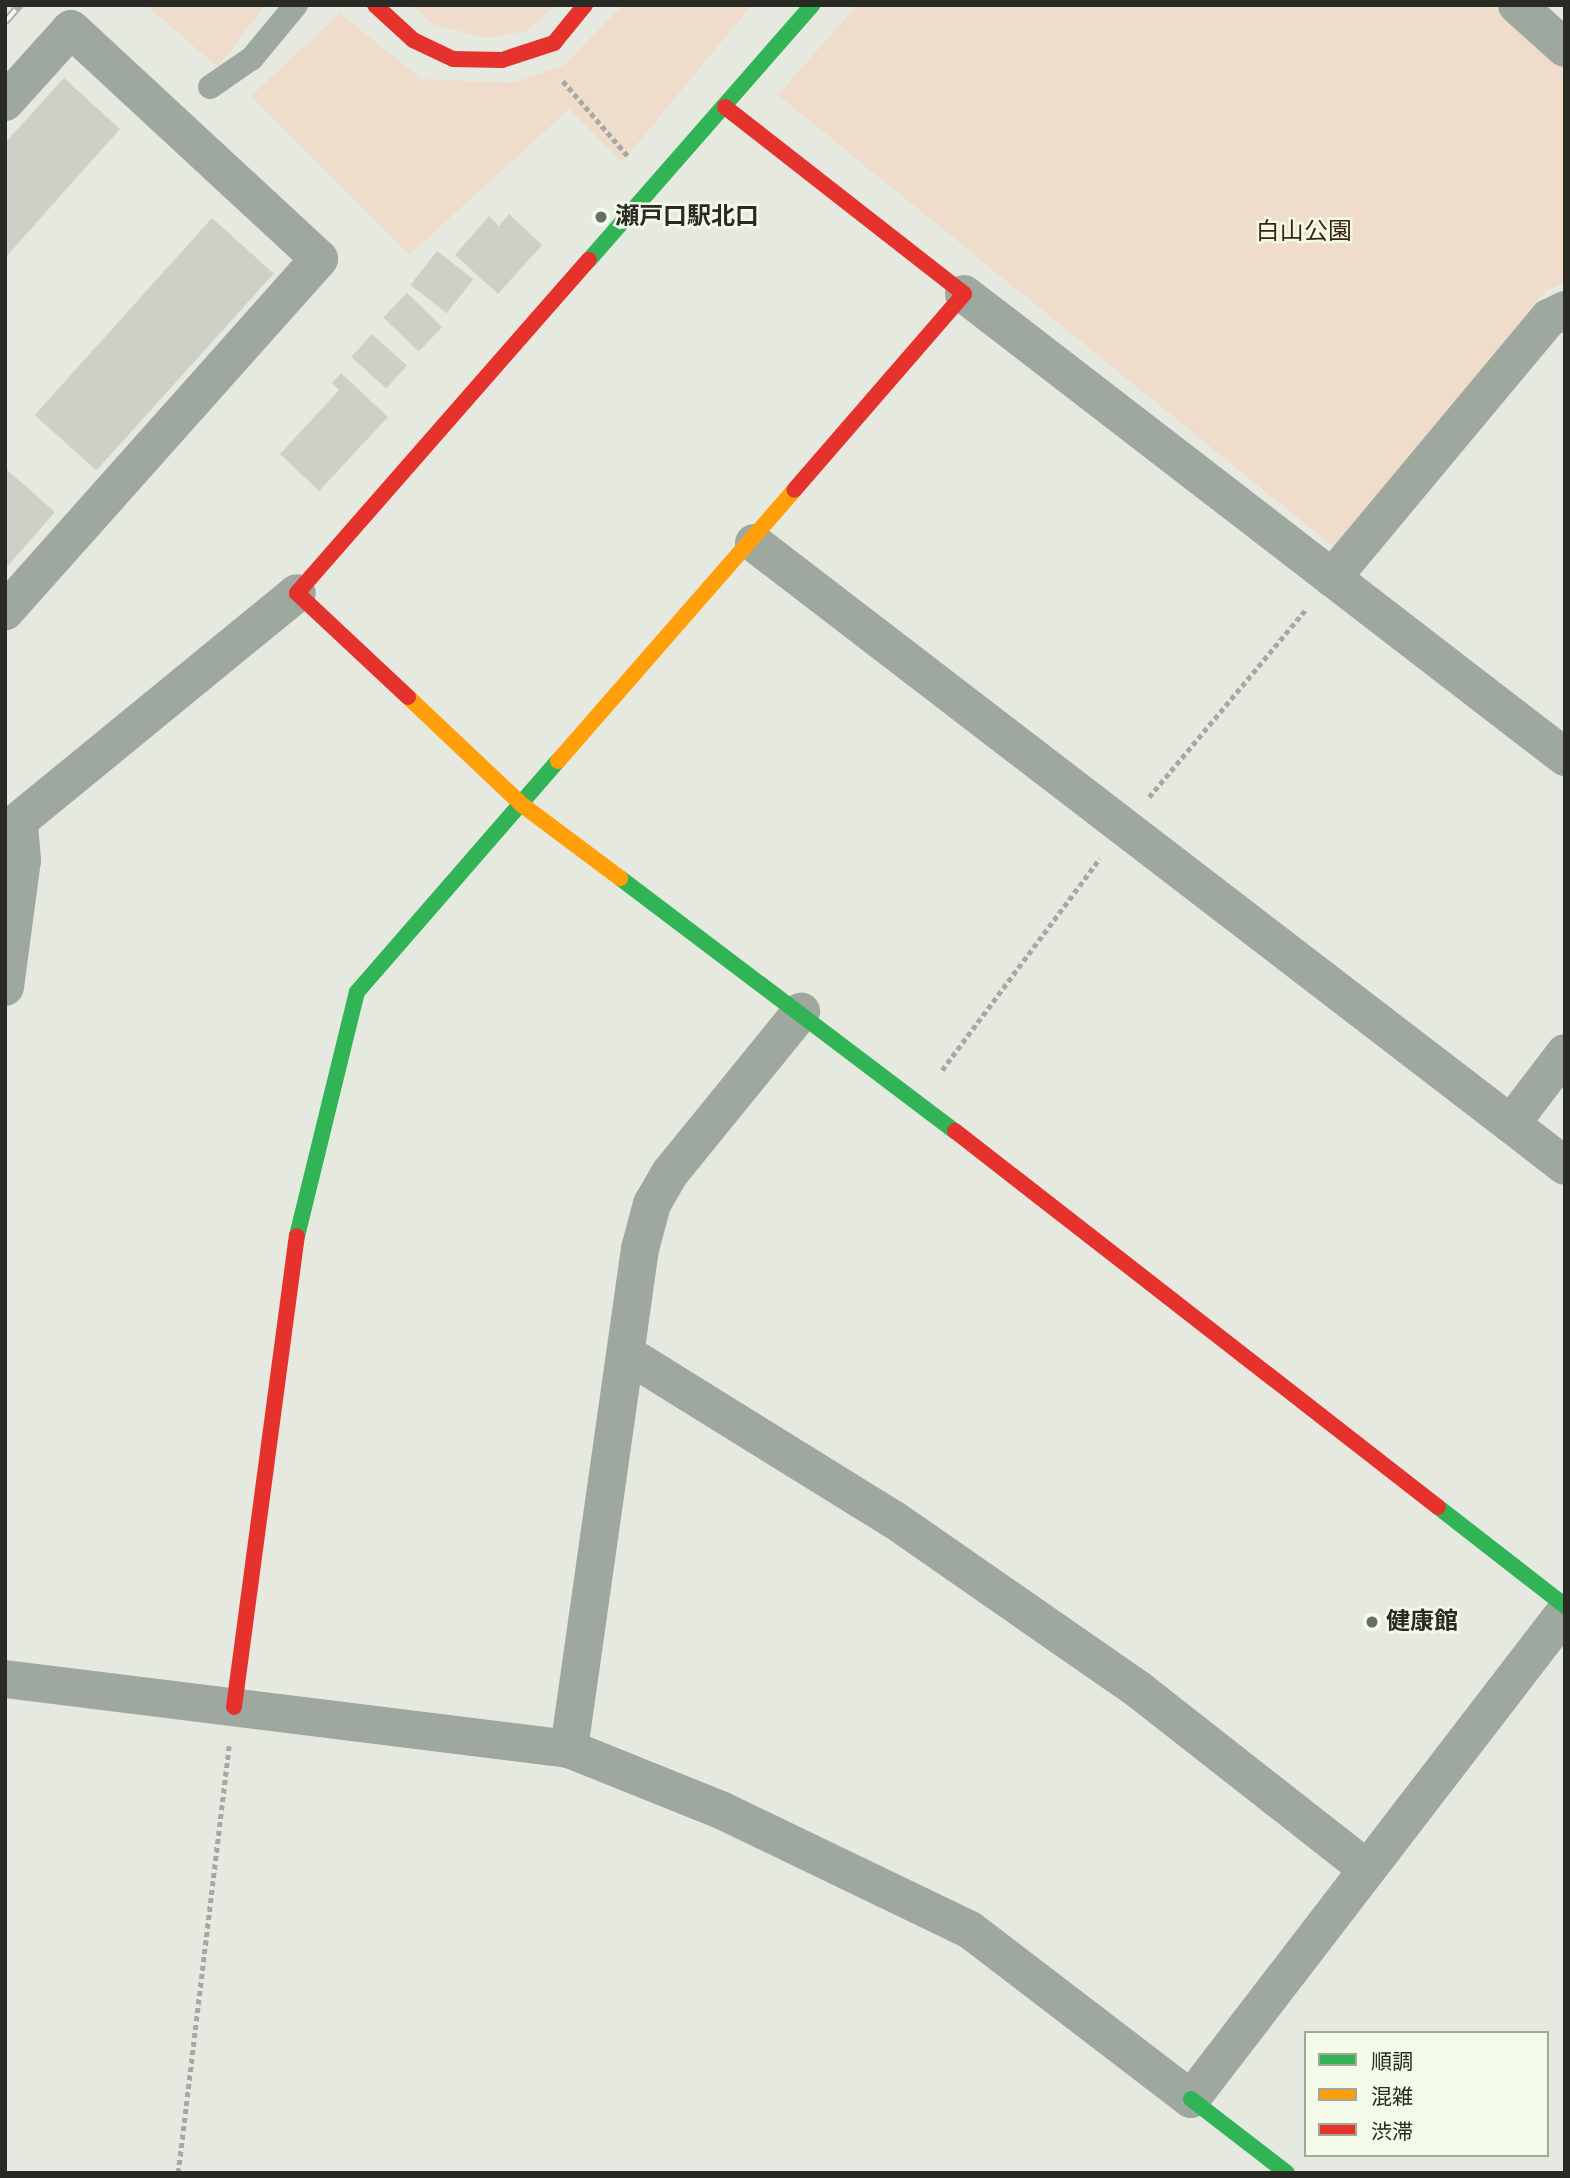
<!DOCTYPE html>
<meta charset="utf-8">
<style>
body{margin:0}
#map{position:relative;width:1570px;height:2178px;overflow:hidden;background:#e6e9df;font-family:"Sofia Sans Condensed","Noto Sans JP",sans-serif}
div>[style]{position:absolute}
.green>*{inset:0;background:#efdcca}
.building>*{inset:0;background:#cfcfc7;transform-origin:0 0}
.path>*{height:4.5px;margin-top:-2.25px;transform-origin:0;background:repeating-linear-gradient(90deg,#a4a9a3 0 5px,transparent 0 8.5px)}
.lane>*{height:24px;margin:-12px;padding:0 12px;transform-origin:12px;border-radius:12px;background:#9fa89f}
.street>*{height:38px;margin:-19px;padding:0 19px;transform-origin:19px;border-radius:19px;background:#9fa89f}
.fast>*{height:16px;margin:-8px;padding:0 8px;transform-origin:8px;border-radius:8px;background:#30b455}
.slow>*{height:16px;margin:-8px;padding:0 8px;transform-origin:8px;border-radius:8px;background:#ff9f0a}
.jam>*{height:16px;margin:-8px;padding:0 8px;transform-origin:8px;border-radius:8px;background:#e5322d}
.rail>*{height:8px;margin-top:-4px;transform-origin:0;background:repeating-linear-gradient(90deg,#f4fae8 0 16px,#aaaea7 0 32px);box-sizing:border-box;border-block:2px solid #aaaea7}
.dots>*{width:19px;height:19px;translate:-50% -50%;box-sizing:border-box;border:4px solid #f4fae8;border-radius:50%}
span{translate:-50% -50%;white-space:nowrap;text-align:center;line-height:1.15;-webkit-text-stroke:5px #f4fae8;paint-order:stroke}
.poi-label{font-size:24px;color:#282a23;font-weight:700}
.left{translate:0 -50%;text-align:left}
.park-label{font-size:24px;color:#3b220e}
.frame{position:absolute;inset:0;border:7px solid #282a23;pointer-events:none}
.legend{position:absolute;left:1304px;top:2031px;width:245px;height:126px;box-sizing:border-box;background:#f4fae8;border:2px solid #a2a799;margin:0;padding:9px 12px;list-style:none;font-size:21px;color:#282a23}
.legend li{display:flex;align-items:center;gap:14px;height:35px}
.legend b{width:35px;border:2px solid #a2a799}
</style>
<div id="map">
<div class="green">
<div style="clip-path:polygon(146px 5px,265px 5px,218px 67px)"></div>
<div style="clip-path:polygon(411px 5px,555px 5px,527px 31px,487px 38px,435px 25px)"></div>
<div style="clip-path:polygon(623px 5px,752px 5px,622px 162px,569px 109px,409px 255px,251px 96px,340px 13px,421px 79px,514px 83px,564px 65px)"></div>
<div style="clip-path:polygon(857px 5px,1492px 5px,1565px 70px,1565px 282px,1545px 291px,1340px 552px,778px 95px)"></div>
</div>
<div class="building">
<div style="clip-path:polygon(64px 78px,120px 129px,5px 258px,5px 143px)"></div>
<div style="clip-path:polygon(509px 214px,542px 245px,498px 294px,455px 255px,489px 216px,499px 226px)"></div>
<div style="left:212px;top:218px;width:83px;height:265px;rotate:42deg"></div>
<div style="left:437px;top:251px;width:46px;height:43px;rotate:38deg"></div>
<div style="left:407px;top:293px;width:49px;height:34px;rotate:44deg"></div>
<div style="left:372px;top:334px;width:47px;height:31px;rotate:42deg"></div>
<div style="clip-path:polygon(341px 373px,388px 417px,319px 491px,280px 454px,339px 390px,332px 383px)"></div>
<div style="clip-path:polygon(5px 468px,55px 512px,5px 569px)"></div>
</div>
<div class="path">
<div style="left:563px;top:81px;width:99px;rotate:49.1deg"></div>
<div style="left:1149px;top:797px;width:246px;rotate:-50.1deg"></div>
<div style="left:942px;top:1070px;width:264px;rotate:-53.3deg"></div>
<div style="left:178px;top:2173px;width:430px;rotate:-83.2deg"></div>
</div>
<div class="lane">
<div style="left:210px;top:87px;width:51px;rotate:-34.6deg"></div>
<div style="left:252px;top:58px;width:69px;rotate:-50.3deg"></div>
</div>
<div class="street">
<div style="left:1517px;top:5px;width:64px;rotate:41.9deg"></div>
<div style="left:5px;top:102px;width:98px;rotate:-47.9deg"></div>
<div style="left:71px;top:29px;width:338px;rotate:42.8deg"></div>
<div style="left:319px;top:259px;width:472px;rotate:131.7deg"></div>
<div style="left:964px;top:294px;width:759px;rotate:37.61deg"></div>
<div style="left:754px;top:543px;width:954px;rotate:37.51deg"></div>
<div style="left:1332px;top:578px;width:339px;rotate:-50.2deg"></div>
<div style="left:1549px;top:318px;width:18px;rotate:-27deg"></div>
<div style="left:5px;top:832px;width:377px;rotate:-39.3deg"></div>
<div style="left:5px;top:987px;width:128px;rotate:-82.4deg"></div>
<div style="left:22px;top:860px;width:38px;rotate:-95deg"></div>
<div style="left:1565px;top:1053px;width:89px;rotate:127.3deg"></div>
<div style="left:1511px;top:1124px;width:68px;rotate:37.9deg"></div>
<div style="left:628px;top:1355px;width:312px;rotate:31.8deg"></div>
<div style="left:893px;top:1519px;width:300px;rotate:34.8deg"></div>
<div style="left:1139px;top:1690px;width:290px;rotate:38.1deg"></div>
<div style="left:5px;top:1679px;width:568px;rotate:7.07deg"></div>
<div style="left:569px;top:1749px;width:166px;rotate:21.9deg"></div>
<div style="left:723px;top:1811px;width:274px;rotate:25.7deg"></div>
<div style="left:970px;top:1930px;width:278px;rotate:37.4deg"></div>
<div style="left:1191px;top:2099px;width:614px;rotate:-52.48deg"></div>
<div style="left:569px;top:1749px;width:505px;rotate:-81.92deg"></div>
<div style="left:640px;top:1249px;width:47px;rotate:-75.1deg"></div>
<div style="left:652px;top:1204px;width:36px;rotate:-60deg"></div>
<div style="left:670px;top:1173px;width:208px;rotate:-50.9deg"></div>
</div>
<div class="fast">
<div style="left:589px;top:260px;width:339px;rotate:-48.8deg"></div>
<div style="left:620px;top:878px;width:420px;rotate:37.1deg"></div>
<div style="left:297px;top:1236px;width:251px;rotate:-76.2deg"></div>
<div style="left:357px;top:992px;width:306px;rotate:-49deg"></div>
<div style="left:1438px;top:1507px;width:161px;rotate:37.9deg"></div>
<div style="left:1191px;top:2099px;width:121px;rotate:37.6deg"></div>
</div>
<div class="slow">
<div style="left:408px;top:697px;width:156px;rotate:43.4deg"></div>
<div style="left:521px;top:804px;width:124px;rotate:36.8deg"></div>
<div style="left:558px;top:761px;width:359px;rotate:-48.9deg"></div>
</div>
<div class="jam">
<div style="left:375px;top:5px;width:52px;rotate:42.6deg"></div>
<div style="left:413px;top:40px;width:44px;rotate:25.4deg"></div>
<div style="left:453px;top:59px;width:49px;rotate:1.2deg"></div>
<div style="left:502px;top:60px;width:55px;rotate:-18.1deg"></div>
<div style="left:554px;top:43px;width:49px;rotate:-50.8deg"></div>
<div style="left:725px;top:107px;width:303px;rotate:38deg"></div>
<div style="left:964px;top:294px;width:259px;rotate:130.9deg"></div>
<div style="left:408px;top:697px;width:152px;rotate:-136.9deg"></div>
<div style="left:297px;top:593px;width:443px;rotate:-48.8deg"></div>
<div style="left:955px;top:1131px;width:612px;rotate:37.9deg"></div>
<div style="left:234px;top:1707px;width:475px;rotate:-82.4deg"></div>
</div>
<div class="rail">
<div style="left:5px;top:22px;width:23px;rotate:-49deg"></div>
</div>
<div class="dots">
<div style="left:601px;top:217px;background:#6a6d65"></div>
<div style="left:1372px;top:1622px;background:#6a6d65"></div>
</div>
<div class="poi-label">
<span class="left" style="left:615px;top:217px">瀬戸口駅北口</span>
<span class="left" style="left:1386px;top:1622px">健康館</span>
</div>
<div class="park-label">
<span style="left:1304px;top:232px">白山公園</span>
</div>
<div class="frame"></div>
<ul class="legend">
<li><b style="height:9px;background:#30b455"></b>順調</li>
<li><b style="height:9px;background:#ff9f0a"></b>混雑</li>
<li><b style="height:9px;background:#e5322d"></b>渋滞</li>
</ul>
</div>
